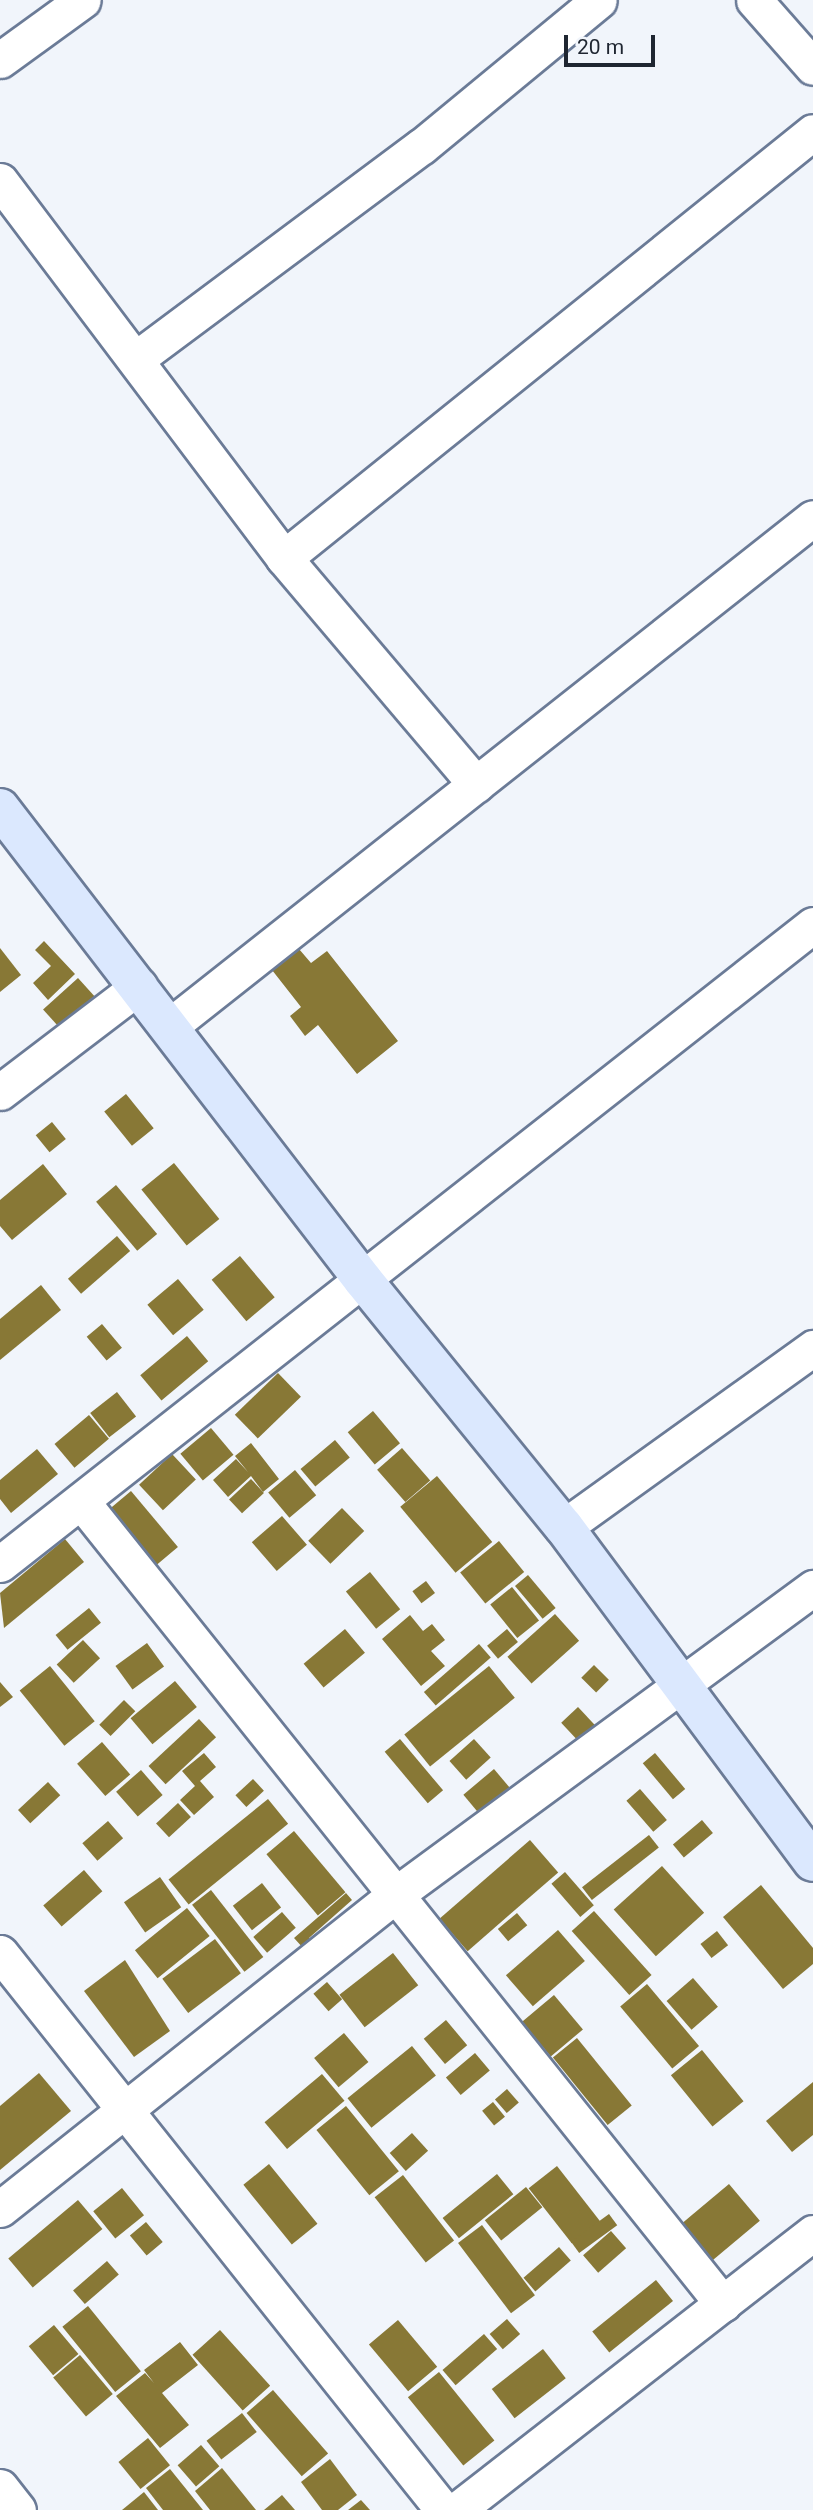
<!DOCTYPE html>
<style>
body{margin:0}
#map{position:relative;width:813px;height:2510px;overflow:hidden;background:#f1f5fb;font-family:Roboto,sans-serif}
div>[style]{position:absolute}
.building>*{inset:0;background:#887836;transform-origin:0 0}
.roads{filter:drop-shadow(2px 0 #6b7b97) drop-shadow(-2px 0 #6b7b97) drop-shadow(0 2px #6b7b97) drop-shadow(0 -2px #6b7b97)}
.street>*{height:35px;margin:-17.5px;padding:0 17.5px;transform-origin:17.5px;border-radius:17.5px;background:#fff}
.secondary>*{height:38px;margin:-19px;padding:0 19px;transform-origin:19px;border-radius:19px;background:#dbe8fe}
span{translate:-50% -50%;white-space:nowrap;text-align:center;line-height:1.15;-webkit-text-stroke:5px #f1f5fb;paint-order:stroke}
.scale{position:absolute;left:564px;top:35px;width:91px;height:32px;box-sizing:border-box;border:4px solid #1f2631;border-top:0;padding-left:9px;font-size:21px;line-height:24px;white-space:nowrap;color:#1f2631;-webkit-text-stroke:5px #f1f5fb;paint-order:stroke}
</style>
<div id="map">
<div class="building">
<div style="clip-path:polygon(44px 941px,75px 974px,48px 1000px,33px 983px,51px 966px,35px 950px)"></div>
<div style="clip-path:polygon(0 948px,21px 975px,0 992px)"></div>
<div style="clip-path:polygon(299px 949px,311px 963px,327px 951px,398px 1041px,357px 1074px,318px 1025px,305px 1036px,290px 1016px,301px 1007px,272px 970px)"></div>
<div style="left:78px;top:978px;width:28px;height:47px;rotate:48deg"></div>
<div style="left:126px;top:1094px;width:44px;height:28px;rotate:51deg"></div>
<div style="left:52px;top:1122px;width:22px;height:21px;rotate:51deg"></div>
<div style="left:174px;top:1163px;width:72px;height:42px;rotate:51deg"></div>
<div style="clip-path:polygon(43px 1164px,67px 1194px,12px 1240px,0 1226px,0 1200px)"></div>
<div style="left:116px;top:1185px;width:64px;height:26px;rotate:50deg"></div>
<div style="left:117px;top:1236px;width:20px;height:65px;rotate:49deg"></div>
<div style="left:240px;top:1256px;width:54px;height:37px;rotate:50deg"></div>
<div style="left:178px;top:1279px;width:40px;height:40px;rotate:50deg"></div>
<div style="clip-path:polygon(41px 1285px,61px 1310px,0 1360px,0 1319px)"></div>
<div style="left:102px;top:1324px;width:31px;height:20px;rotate:50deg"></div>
<div style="left:187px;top:1336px;width:33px;height:61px;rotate:50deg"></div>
<div style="left:278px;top:1373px;width:33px;height:60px;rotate:46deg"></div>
<div style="left:117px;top:1392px;width:31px;height:34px;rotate:52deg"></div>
<div style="left:373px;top:1411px;width:42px;height:33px;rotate:50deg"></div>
<div style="left:89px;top:1415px;width:31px;height:45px;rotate:50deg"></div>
<div style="left:211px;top:1428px;width:35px;height:40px;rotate:50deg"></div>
<div style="left:335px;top:1440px;width:23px;height:45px;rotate:50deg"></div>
<div style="clip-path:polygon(251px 1443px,279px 1479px,263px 1492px,251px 1476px,228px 1497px,213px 1480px,236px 1459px,248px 1472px,235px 1456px)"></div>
<div style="left:402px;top:1448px;width:43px;height:33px;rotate:49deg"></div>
<div style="clip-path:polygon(37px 1449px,58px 1474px,11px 1513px,0 1499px,0 1480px)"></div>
<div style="left:172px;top:1454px;width:35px;height:45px;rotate:47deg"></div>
<div style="left:295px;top:1470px;width:33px;height:35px;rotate:50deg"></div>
<div style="left:437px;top:1476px;width:86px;height:48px;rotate:50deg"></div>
<div style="left:251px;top:1479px;width:19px;height:30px;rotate:47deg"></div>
<div style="left:131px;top:1491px;width:73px;height:28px;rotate:50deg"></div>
<div style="left:342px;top:1508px;width:32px;height:47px;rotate:46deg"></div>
<div style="left:282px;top:1516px;width:38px;height:40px;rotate:49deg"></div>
<div style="clip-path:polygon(65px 1539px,84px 1562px,4px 1628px,0 1593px)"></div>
<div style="left:499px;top:1541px;width:40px;height:50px;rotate:51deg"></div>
<div style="left:370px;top:1572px;width:48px;height:31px;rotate:51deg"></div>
<div style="left:528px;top:1575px;width:43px;height:17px;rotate:50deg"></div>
<div style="left:426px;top:1581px;width:15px;height:17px;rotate:53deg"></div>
<div style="left:512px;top:1587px;width:43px;height:28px;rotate:51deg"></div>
<div style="left:89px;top:1608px;width:19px;height:43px;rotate:51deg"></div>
<div style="left:555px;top:1614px;width:36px;height:64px;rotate:48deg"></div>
<div style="clip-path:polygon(410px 1615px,423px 1631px,432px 1624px,445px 1640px,431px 1651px,445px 1666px,421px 1686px,382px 1639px)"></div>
<div style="left:345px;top:1629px;width:31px;height:54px;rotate:50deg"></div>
<div style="left:507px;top:1629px;width:17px;height:26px;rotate:50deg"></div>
<div style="left:83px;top:1640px;width:25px;height:36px;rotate:47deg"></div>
<div style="left:147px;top:1643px;width:29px;height:39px;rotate:54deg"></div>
<div style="left:479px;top:1644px;width:18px;height:73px;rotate:49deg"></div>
<div style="left:594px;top:1665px;width:21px;height:18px;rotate:45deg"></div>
<div style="left:50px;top:1666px;width:71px;height:39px;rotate:51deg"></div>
<div style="left:489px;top:1666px;width:41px;height:109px;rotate:51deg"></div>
<div style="left:175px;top:1681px;width:34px;height:58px;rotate:50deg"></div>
<div style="clip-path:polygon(0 1682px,13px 1697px,0 1707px)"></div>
<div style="left:124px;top:1700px;width:16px;height:35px;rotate:45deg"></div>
<div style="left:578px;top:1707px;width:25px;height:23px;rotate:47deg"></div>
<div style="left:199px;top:1719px;width:25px;height:69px;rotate:47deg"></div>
<div style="left:400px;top:1739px;width:67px;height:20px;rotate:50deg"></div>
<div style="left:474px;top:1739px;width:25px;height:33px;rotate:48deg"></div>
<div style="left:102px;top:1742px;width:43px;height:33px;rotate:49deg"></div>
<div style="clip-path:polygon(204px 1753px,216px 1767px,200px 1781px,214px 1797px,194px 1815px,180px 1800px,195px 1786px,182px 1771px)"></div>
<div style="left:655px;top:1753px;width:47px;height:16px;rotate:50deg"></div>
<div style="left:494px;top:1769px;width:26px;height:40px;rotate:50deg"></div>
<div style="left:141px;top:1770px;width:33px;height:33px;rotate:49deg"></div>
<div style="left:253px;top:1779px;width:16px;height:24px;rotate:47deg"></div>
<div style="left:48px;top:1782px;width:18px;height:41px;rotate:47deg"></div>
<div style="left:640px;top:1789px;width:41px;height:18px;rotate:49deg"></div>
<div style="left:268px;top:1799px;width:32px;height:128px;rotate:51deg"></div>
<div style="left:178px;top:1803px;width:19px;height:30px;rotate:47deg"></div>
<div style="left:702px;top:1820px;width:17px;height:38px;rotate:50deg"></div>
<div style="left:108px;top:1821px;width:23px;height:34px;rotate:49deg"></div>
<div style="left:294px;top:1831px;width:80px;height:36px;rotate:50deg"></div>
<div style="left:649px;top:1835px;width:16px;height:85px;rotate:52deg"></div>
<div style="left:530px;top:1840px;width:43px;height:120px;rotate:49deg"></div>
<div style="left:662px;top:1866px;width:63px;height:65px;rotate:48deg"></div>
<div style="left:84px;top:1870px;width:28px;height:54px;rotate:49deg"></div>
<div style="left:565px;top:1872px;width:44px;height:18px;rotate:49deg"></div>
<div style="left:160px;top:1877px;width:37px;height:44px;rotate:55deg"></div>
<div style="left:262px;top:1883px;width:31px;height:37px;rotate:52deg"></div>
<div style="clip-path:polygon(761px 1885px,813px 1948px,813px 1964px,783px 1989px,723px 1917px)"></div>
<div style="left:211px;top:1890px;width:85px;height:24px;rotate:52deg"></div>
<div style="clip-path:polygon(346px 1893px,352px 1900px,309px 1938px,312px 1942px,304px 1949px,294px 1938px)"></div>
<div style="left:187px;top:1908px;width:36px;height:67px;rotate:51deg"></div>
<div style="left:594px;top:1911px;width:86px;height:30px;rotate:48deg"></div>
<div style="left:282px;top:1912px;width:21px;height:38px;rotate:49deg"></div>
<div style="left:517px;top:1913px;width:16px;height:25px;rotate:50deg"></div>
<div style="left:558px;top:1930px;width:41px;height:69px;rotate:49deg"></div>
<div style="left:717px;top:1931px;width:18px;height:21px;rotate:52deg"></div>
<div style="left:215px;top:1939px;width:43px;height:66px;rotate:53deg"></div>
<div style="left:393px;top:1953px;width:41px;height:68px;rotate:52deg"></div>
<div style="clip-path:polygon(125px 1960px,170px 2031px,134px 2057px,84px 1991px)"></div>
<div style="left:693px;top:1978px;width:38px;height:35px;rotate:49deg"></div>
<div style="left:327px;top:1982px;width:23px;height:18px;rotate:49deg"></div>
<div style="left:647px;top:1984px;width:81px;height:35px;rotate:50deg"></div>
<div style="left:554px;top:1995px;width:45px;height:42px;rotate:50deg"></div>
<div style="left:446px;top:2020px;width:33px;height:29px;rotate:50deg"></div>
<div style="left:344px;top:2033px;width:38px;height:39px;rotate:50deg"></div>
<div style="left:577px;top:2038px;width:87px;height:31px;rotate:51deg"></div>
<div style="left:412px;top:2046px;width:38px;height:83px;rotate:51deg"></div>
<div style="left:702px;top:2050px;width:66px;height:40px;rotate:51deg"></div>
<div style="left:475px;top:2053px;width:23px;height:38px;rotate:50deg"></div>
<div style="clip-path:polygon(39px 2073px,71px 2111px,0 2170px,0 2106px)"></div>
<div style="left:322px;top:2074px;width:35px;height:75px;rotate:50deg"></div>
<div style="clip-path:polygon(813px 2082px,813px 2135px,792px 2152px,766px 2121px)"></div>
<div style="left:507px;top:2089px;width:18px;height:16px;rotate:49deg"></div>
<div style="left:493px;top:2102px;width:19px;height:14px;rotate:51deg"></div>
<div style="left:346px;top:2106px;width:84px;height:38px;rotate:51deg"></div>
<div style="left:412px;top:2133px;width:24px;height:30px;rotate:48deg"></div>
<div style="left:269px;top:2164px;width:77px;height:33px;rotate:51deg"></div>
<div style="left:557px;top:2166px;width:70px;height:36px;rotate:52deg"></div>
<div style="left:497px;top:2174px;width:26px;height:70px;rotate:51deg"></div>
<div style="left:403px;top:2175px;width:83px;height:36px;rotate:52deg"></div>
<div style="left:729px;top:2184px;width:48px;height:62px;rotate:50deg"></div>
<div style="left:526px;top:2187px;width:26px;height:53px;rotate:51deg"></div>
<div style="left:122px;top:2188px;width:35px;height:37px;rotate:51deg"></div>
<div style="left:78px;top:2200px;width:38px;height:91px;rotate:50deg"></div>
<div style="left:609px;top:2214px;width:14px;height:47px;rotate:54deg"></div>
<div style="left:146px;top:2222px;width:26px;height:21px;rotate:50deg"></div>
<div style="left:482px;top:2225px;width:88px;height:30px;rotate:53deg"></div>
<div style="left:611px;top:2231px;width:23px;height:37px;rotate:49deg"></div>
<div style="left:559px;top:2247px;width:18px;height:47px;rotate:49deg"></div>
<div style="left:107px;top:2261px;width:18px;height:45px;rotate:49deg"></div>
<div style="left:656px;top:2280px;width:27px;height:82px;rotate:51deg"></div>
<div style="left:88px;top:2306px;width:84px;height:33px;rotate:51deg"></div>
<div style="left:507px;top:2319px;width:20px;height:23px;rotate:49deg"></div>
<div style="left:398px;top:2320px;width:61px;height:38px;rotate:50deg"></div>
<div style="left:54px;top:2325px;width:38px;height:33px;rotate:50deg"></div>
<div style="left:220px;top:2330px;width:75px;height:37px;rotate:48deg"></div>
<div style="left:484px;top:2334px;width:20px;height:55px;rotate:49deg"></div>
<div style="clip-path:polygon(180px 2342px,198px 2365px,162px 2393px,189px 2425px,160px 2448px,116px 2396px,145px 2373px,154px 2383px,144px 2370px)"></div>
<div style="left:543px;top:2349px;width:37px;height:65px;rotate:52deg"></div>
<div style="left:80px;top:2355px;width:51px;height:35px;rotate:50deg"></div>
<div style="left:439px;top:2372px;width:88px;height:40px;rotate:51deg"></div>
<div style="left:273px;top:2390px;width:84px;height:35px;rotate:49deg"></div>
<div style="left:242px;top:2413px;width:24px;height:45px;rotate:52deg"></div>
<div style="left:148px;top:2438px;width:35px;height:38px;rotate:51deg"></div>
<div style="left:201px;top:2445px;width:28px;height:31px;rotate:49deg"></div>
<div style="clip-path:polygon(330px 2459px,357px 2495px,338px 2510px,322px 2510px,301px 2482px)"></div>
<div style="clip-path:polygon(222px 2468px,256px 2510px,210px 2510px,195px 2491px)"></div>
<div style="clip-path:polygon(170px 2469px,203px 2510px,163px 2510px,146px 2488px)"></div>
<div style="clip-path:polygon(144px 2492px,158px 2510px,122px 2510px)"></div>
<div style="clip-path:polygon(282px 2495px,295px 2510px,264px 2510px)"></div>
<div style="clip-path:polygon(361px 2500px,370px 2510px,348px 2510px)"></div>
</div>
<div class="roads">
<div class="street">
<div style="left:754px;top:0;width:89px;rotate:48.6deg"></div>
<div style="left:0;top:60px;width:102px;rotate:-35.9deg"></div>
<div style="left:0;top:181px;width:472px;rotate:53deg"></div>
<div style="left:284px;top:558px;width:297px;rotate:49.7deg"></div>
<div style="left:136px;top:359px;width:357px;rotate:-36.7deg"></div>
<div style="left:422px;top:146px;width:229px;rotate:-39.5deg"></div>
<div style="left:284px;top:558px;width:679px;rotate:-38.84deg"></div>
<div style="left:170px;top:1026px;width:819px;rotate:-38.31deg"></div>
<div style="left:0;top:1092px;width:175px;rotate:-37.3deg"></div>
<div style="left:81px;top:1501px;width:1028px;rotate:51.36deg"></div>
<div style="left:564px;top:1527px;width:307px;rotate:-35.7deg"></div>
<div style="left:0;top:1564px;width:1034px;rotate:-38.17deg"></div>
<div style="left:0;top:1953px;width:712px;rotate:51.5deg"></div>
<div style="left:0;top:2209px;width:505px;rotate:-38.48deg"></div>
<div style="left:395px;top:1895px;width:519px;rotate:-36.3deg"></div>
<div style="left:0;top:2487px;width:29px;rotate:52deg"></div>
<div style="left:457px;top:2510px;width:451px;rotate:-37.9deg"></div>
</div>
<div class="secondary">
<div style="left:0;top:808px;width:595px;rotate:52.44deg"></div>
<div style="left:363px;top:1280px;width:318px;rotate:50.9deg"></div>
<div style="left:564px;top:1527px;width:417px;rotate:53.4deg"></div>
</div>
</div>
<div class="scale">20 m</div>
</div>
